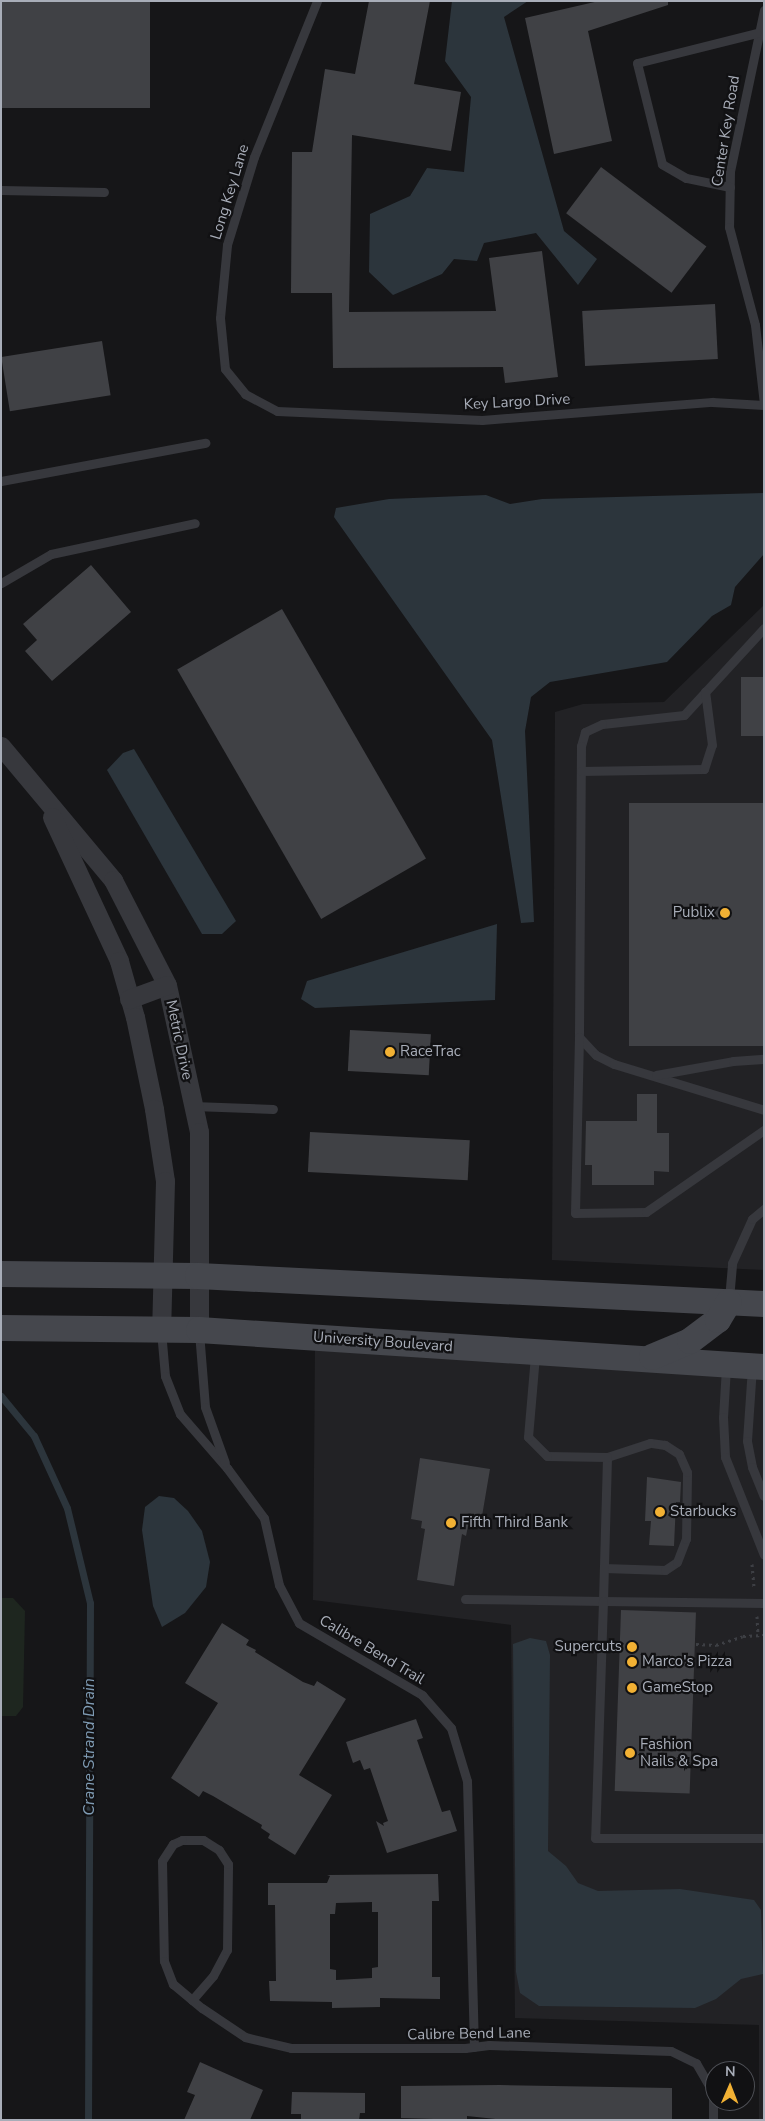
<!DOCTYPE html>
<style>
body{margin:0}
#map{position:relative;width:765px;height:2121px;overflow:hidden;background:#161618;font-family:"Nunito Sans",sans-serif}
div>[style]{position:absolute}
.built>*{inset:0;background:#222225}
.green>*{inset:0;background:#1e261f}
.water>*{inset:0;background:#2c353c}
.stream>*{height:7px;margin:-3.5px;padding:0 3.5px;transform-origin:3.5px;border-radius:3.5px;background:#2c353c}
.building>*{inset:0;background:#404145;transform-origin:0 0}
.path>*{height:3px;margin-top:-1.5px;transform-origin:0;background:repeating-linear-gradient(90deg,#3d3f44 0 2.5px,transparent 0 6.5px)}
.lane>*{height:9px;margin:-4.5px;padding:0 4.5px;transform-origin:4.5px;border-radius:4.5px;background:#37383d}
.street>*{height:19px;margin:-9.5px;padding:0 9.5px;transform-origin:9.5px;border-radius:9.5px;background:#37383d}
.secondary>*{height:26px;margin:-13px;padding:0 13px;transform-origin:13px;border-radius:13px;background:#45474d}
.dots>*{width:14px;height:14px;translate:-50% -50%;box-sizing:border-box;border:2px solid #111113;border-radius:50%}
span{translate:-50% -50%;white-space:nowrap;text-align:center;line-height:1.15;-webkit-text-stroke:4.5px #111113;paint-order:stroke}
.street-label{font-size:15px;color:#a8adb8}
.poi-label{font-size:15px;color:#a8adb8}
.right{translate:-100% -50%;text-align:right}
.left{translate:0 -50%;text-align:left}
.water-label{font-size:16px;color:#7f9bb3;font-style:italic}
.frame{position:absolute;inset:0;border:2px solid #a8adb8;pointer-events:none}
.north{position:absolute;left:705px;top:2061px;width:50px;height:50px;box-sizing:border-box;background:#111113;border:1px solid #4d4f55;border-radius:50%;rotate:1deg;font-size:14px;font-weight:700;line-height:20px;text-align:center;color:#a8adb8}
.north::after{content:'';display:block;margin:auto;width:18px;height:22px;background:#f2b134;clip-path:polygon(50% 0,100% 100%,50% 72%,0 100%)}
</style>
<div id="map">
<div class="built">
<div style="clip-path:polygon(764px 605px,764px 1270px,552px 1260px,555px 712px,583px 704px,664px 702px)"></div>
<div style="clip-path:polygon(315px 1344px,764px 1368px,764px 2120px,759px 2120px,759px 2025px,515px 2018px,511px 1625px,313px 1600px)"></div>
</div>
<div class="green">
<div style="clip-path:polygon(1px 1598px,13px 1598px,25px 1611px,23px 1707px,16px 1716px,1px 1716px)"></div>
</div>
<div class="water">
<div style="clip-path:polygon(452px 1px,528px 1px,504px 17px,564px 231px,597px 259px,578px 285px,536px 233px,484px 243px,477px 261px,454px 259px,442px 274px,393px 295px,369px 272px,370px 214px,410px 196px,427px 168px,464px 172px,471px 97px,445px 61px)"></div>
<div style="clip-path:polygon(764px 493px,764px 554px,735px 587px,731px 605px,712px 616px,667px 662px,550px 682px,531px 697px,525px 731px,534px 922px,521px 923px,492px 740px,334px 517px,336px 508px,389px 499px,486px 495px,510px 504px,542px 499px)"></div>
<div style="clip-path:polygon(134px 749px,236px 921px,222px 934px,202px 934px,107px 770px,123px 753px)"></div>
<div style="clip-path:polygon(497px 924px,495px 1000px,315px 1008px,301px 999px,307px 981px)"></div>
<div style="clip-path:polygon(159px 1496px,174px 1498px,188px 1511px,202px 1531px,210px 1562px,206px 1587px,185px 1613px,162px 1627px,153px 1606px,142px 1530px,145px 1507px)"></div>
<div style="clip-path:polygon(530px 1638px,546px 1641px,550px 1655px,548px 1851px,566px 1866px,578px 1883px,598px 1891px,680px 1889px,754px 1900px,761px 1910px,763px 1974px,741px 1979px,716px 1999px,695px 2008px,539px 2006px,520px 1993px,516px 1972px,513px 1644px)"></div>
</div>
<div class="stream">
<div style="left:1px;top:1396px;width:52px;rotate:50.5deg"></div>
<div style="left:34px;top:1436px;width:79px;rotate:65.4deg"></div>
<div style="left:67px;top:1508px;width:98px;rotate:76.4deg"></div>
<div style="left:90px;top:1603px;width:517px;rotate:90.22deg"></div>
</div>
<div class="building">
<div style="left:1px;top:1px;width:149px;height:107px"></div>
<div style="clip-path:polygon(369px 1px,430px 1px,414px 84px,461px 92px,451px 151px,352px 135px,349px 312px,496px 311px,489px 258px,542px 251px,558px 377px,505px 383px,503px 367px,333px 368px,332px 293px,291px 293px,292px 152px,312px 152px,325px 69px,355px 74px)"></div>
<div style="clip-path:polygon(599px 1px,668px 1px,668px 5px,588px 31px,612px 141px,554px 154px,525px 18px)"></div>
<div style="left:601px;top:167px;width:132px;height:58px;rotate:37deg"></div>
<div style="left:715px;top:304px;width:55px;height:133px;rotate:87deg"></div>
<div style="left:102px;top:341px;width:55px;height:102px;rotate:81deg"></div>
<div style="clip-path:polygon(91px 565px,131px 612px,52px 681px,25px 651px,37px 640px,23px 624px)"></div>
<div style="left:282px;top:609px;width:288px;height:121px;rotate:60deg"></div>
<div style="left:741px;top:677px;width:23px;height:59px"></div>
<div style="left:629px;top:803px;width:135px;height:243px"></div>
<div style="left:350px;top:1030px;width:81px;height:41px;rotate:3deg"></div>
<div style="clip-path:polygon(637px 1094px,657px 1094px,657px 1133px,669px 1133px,669px 1172px,654px 1171px,654px 1185px,592px 1185px,592px 1165px,585px 1165px,586px 1121px,637px 1121px)"></div>
<div style="left:310px;top:1132px;width:160px;height:40px;rotate:3deg"></div>
<div style="clip-path:polygon(420px 1458px,490px 1469px,480px 1528px,468px 1526px,466px 1536px,462px 1534px,454px 1586px,417px 1580px,425px 1529px,421px 1528px,422px 1521px,411px 1519px)"></div>
<div style="clip-path:polygon(647px 1477px,681px 1482px,680px 1502px,676px 1502px,674px 1546px,649px 1545px,651px 1521px,645px 1521px)"></div>
<div style="left:621px;top:1610px;width:75px;height:181px;rotate:2deg"></div>
<div style="clip-path:polygon(222px 1623px,249px 1640px,246px 1645px,256px 1650px,255px 1652px,303px 1682px,314px 1686px,317px 1681px,346px 1699px,299px 1775px,332px 1795px,295px 1855px,268px 1838px,270px 1834px,261px 1828px,262px 1825px,213px 1796px,203px 1791px,199px 1797px,171px 1778px,218px 1703px,185px 1683px)"></div>
<div style="clip-path:polygon(416px 1719px,423px 1738px,417px 1740px,442px 1812px,450px 1810px,457px 1831px,387px 1853px,376px 1821px,384px 1826px,383px 1823px,388px 1821px,370px 1768px,364px 1770px,360px 1760px,353px 1763px,346px 1742px)"></div>
<div style="clip-path:polygon(evenodd,438px 1874px,439px 1901px,432px 1901px,432px 1977px,440px 1977px,440px 1999px,380px 1998px,380px 2007px,332px 2008px,332px 2002px,270px 2001px,269px 1981px,276px 1981px,275px 1905px,268px 1905px,268px 1883px,327px 1883px,330px 1876px,327px 1875px,438px 1874px,372px 1902px,372px 1912px,378px 1912px,378px 1967px,372px 1968px,372px 1978px,336px 1980px,336px 1970px,330px 1969px,330px 1914px,335px 1914px,336px 1903px,372px 1902px)"></div>
<div style="clip-path:polygon(200px 2062px,263px 2090px,250px 2120px,184px 2120px,195px 2095px,187px 2092px)"></div>
<div style="clip-path:polygon(500px 2085px,672px 2088px,672px 2119px,505px 2120px,467px 2116px,467px 2120px,401px 2118px,401px 2086px)"></div>
<div style="clip-path:polygon(292px 2092px,365px 2093px,365px 2113px,360px 2113px,359px 2120px,301px 2120px,301px 2114px,291px 2114px)"></div>
</div>
<div class="path">
<div style="left:752px;top:1564px;width:24px;rotate:85deg"></div>
<div style="left:757px;top:1616px;width:20px;rotate:87deg"></div>
<div style="left:696px;top:1644px;width:20px;rotate:3deg"></div>
<div style="left:716px;top:1645px;width:28px;rotate:-18deg"></div>
<div style="left:743px;top:1636px;width:21px;rotate:-3deg"></div>
</div>
<div class="lane">
<div style="left:317px;top:1px;width:168px;rotate:112deg"></div>
<div style="left:254px;top:157px;width:92px;rotate:107.1deg"></div>
<div style="left:227px;top:245px;width:73px;rotate:95.5deg"></div>
<div style="left:220px;top:318px;width:51px;rotate:84.4deg"></div>
<div style="left:225px;top:369px;width:32px;rotate:51deg"></div>
<div style="left:245px;top:394px;width:36px;rotate:28deg"></div>
<div style="left:277px;top:411px;width:205px;rotate:2.5deg"></div>
<div style="left:482px;top:420px;width:231px;rotate:-4.5deg"></div>
<div style="left:712px;top:402px;width:52px;rotate:3.3deg"></div>
<div style="left:764px;top:10px;width:166px;rotate:101.9deg"></div>
<div style="left:730px;top:172px;width:55px;rotate:91deg"></div>
<div style="left:729px;top:227px;width:101px;rotate:75.1deg"></div>
<div style="left:755px;top:325px;width:80px;rotate:83.5deg"></div>
<div style="left:730px;top:187px;width:45px;rotate:-168.4deg"></div>
<div style="left:686px;top:178px;width:28px;rotate:-150deg"></div>
<div style="left:662px;top:164px;width:104px;rotate:-103.9deg"></div>
<div style="left:637px;top:63px;width:123px;rotate:-14.1deg"></div>
<div style="left:1px;top:190px;width:103px;rotate:1.1deg"></div>
<div style="left:1px;top:481px;width:208px;rotate:-10.6deg"></div>
<div style="left:1px;top:583px;width:58px;rotate:-30.1deg"></div>
<div style="left:51px;top:554px;width:147px;rotate:-12.1deg"></div>
<div style="left:764px;top:628px;width:118px;rotate:132.6deg"></div>
<div style="left:684px;top:715px;width:82px;rotate:173.7deg"></div>
<div style="left:602px;top:724px;width:19px;rotate:155deg"></div>
<div style="left:585px;top:732px;width:15px;rotate:106deg"></div>
<div style="left:581px;top:746px;width:291px;rotate:90.4deg"></div>
<div style="left:579px;top:1037px;width:25px;rotate:47deg"></div>
<div style="left:596px;top:1055px;width:20px;rotate:27deg"></div>
<div style="left:614px;top:1064px;width:157px;rotate:17deg"></div>
<div style="left:581px;top:771px;width:123px;rotate:-0.9deg"></div>
<div style="left:704px;top:769px;width:25px;rotate:-72deg"></div>
<div style="left:712px;top:745px;width:54px;rotate:-97.4deg"></div>
<div style="left:579px;top:1037px;width:176px;rotate:91.3deg"></div>
<div style="left:575px;top:1213px;width:71px;rotate:-0.8deg"></div>
<div style="left:646px;top:1212px;width:144px;rotate:-34.8deg"></div>
<div style="left:656px;top:1075px;width:78px;rotate:-10.3deg"></div>
<div style="left:733px;top:1061px;width:31px;rotate:-4deg"></div>
<div style="left:193px;top:1106px;width:80px;rotate:2.1deg"></div>
<div style="left:729px;top:1299px;width:36px;rotate:-85deg"></div>
<div style="left:732px;top:1263px;width:48px;rotate:-65.6deg"></div>
<div style="left:752px;top:1219px;width:16px;rotate:-40deg"></div>
<div style="left:161px;top:1331px;width:45px;rotate:84.9deg"></div>
<div style="left:165px;top:1376px;width:41px;rotate:68.5deg"></div>
<div style="left:180px;top:1414px;width:72px;rotate:49deg"></div>
<div style="left:227px;top:1468px;width:62px;rotate:53.5deg"></div>
<div style="left:264px;top:1518px;width:69px;rotate:77.4deg"></div>
<div style="left:279px;top:1585px;width:43px;rotate:62.2deg"></div>
<div style="left:299px;top:1623px;width:143px;rotate:30.3deg"></div>
<div style="left:422px;top:1695px;width:44px;rotate:48.7deg"></div>
<div style="left:451px;top:1728px;width:55px;rotate:73.2deg"></div>
<div style="left:467px;top:1781px;width:266px;rotate:88.5deg"></div>
<div style="left:199px;top:1332px;width:75px;rotate:85.4deg"></div>
<div style="left:205px;top:1407px;width:59px;rotate:70.3deg"></div>
<div style="left:726px;top:1367px;width:50px;rotate:93.4deg"></div>
<div style="left:723px;top:1417px;width:40px;rotate:87.1deg"></div>
<div style="left:725px;top:1457px;width:105px;rotate:68.3deg"></div>
<div style="left:752px;top:1367px;width:74px;rotate:93.9deg"></div>
<div style="left:747px;top:1441px;width:26px;rotate:79deg"></div>
<div style="left:752px;top:1467px;width:31px;rotate:68deg"></div>
<div style="left:604px;top:1568px;width:61px;rotate:1.9deg"></div>
<div style="left:665px;top:1570px;width:14px;rotate:-34deg"></div>
<div style="left:677px;top:1562px;width:25px;rotate:-69deg"></div>
<div style="left:686px;top:1539px;width:67px;rotate:-89.1deg"></div>
<div style="left:687px;top:1472px;width:20px;rotate:-114deg"></div>
<div style="left:679px;top:1454px;width:17px;rotate:-147deg"></div>
<div style="left:665px;top:1445px;width:15px;rotate:-172deg"></div>
<div style="left:650px;top:1443px;width:45px;rotate:162deg"></div>
<div style="left:465px;top:1599px;width:138px;rotate:0.8deg"></div>
<div style="left:603px;top:1601px;width:144px;rotate:-88.4deg"></div>
<div style="left:607px;top:1457px;width:60px;rotate:-179deg"></div>
<div style="left:547px;top:1456px;width:27px;rotate:-135deg"></div>
<div style="left:528px;top:1437px;width:82px;rotate:-85.1deg"></div>
<div style="left:764px;top:1603px;width:161px;rotate:-179.3deg"></div>
<div style="left:603px;top:1601px;width:237px;rotate:91.9deg"></div>
<div style="left:595px;top:1838px;width:169px"></div>
<div style="left:192px;top:2000px;width:32px;rotate:-49deg"></div>
<div style="left:213px;top:1976px;width:30px;rotate:-62deg"></div>
<div style="left:227px;top:1950px;width:86px;rotate:-89.3deg"></div>
<div style="left:228px;top:1864px;width:17px;rotate:-123deg"></div>
<div style="left:219px;top:1850px;width:19px;rotate:-148deg"></div>
<div style="left:203px;top:1840px;width:21px;rotate:180deg"></div>
<div style="left:182px;top:1840px;width:10px;rotate:156deg"></div>
<div style="left:173px;top:1844px;width:20px;rotate:123deg"></div>
<div style="left:162px;top:1861px;width:100px;rotate:88.9deg"></div>
<div style="left:164px;top:1961px;width:25px;rotate:69deg"></div>
<div style="left:173px;top:1984px;width:38px;rotate:40deg"></div>
<div style="left:202px;top:2008px;width:52px;rotate:34deg"></div>
<div style="left:245px;top:2037px;width:47px;rotate:13.4deg"></div>
<div style="left:291px;top:2048px;width:174px"></div>
<div style="left:465px;top:2048px;width:24px;rotate:-7deg"></div>
<div style="left:489px;top:2045px;width:182px;rotate:1.9deg"></div>
<div style="left:671px;top:2051px;width:28px;rotate:26deg"></div>
<div style="left:696px;top:2063px;width:34px;rotate:60deg"></div>
<div style="left:713px;top:2092px;width:28px;rotate:90deg"></div>
</div>
<div class="street">
<div style="left:1px;top:746px;width:175px;rotate:50.1deg"></div>
<div style="left:113px;top:880px;width:118px;rotate:62.8deg"></div>
<div style="left:167px;top:985px;width:150px;rotate:77.7deg"></div>
<div style="left:199px;top:1132px;width:198px;rotate:90deg"></div>
<div style="left:52px;top:817px;width:159px;rotate:65deg"></div>
<div style="left:119px;top:961px;width:58px;rotate:74.1deg"></div>
<div style="left:135px;top:1017px;width:94px;rotate:78.3deg"></div>
<div style="left:154px;top:1109px;width:73px;rotate:81.3deg"></div>
<div style="left:165px;top:1181px;width:148px;rotate:91.5deg"></div>
<div style="left:129px;top:999px;width:40px;rotate:-20.2deg"></div>
</div>
<div class="secondary">
<div style="left:1px;top:1274px;width:197px;rotate:0.6deg"></div>
<div style="left:198px;top:1276px;width:567px;rotate:2.83deg"></div>
<div style="left:1px;top:1328px;width:198px;rotate:0.6deg"></div>
<div style="left:199px;top:1330px;width:566px;rotate:3.75deg"></div>
<div style="left:652px;top:1357px;width:41px;rotate:-22.8deg"></div>
<div style="left:690px;top:1341px;width:35px;rotate:-37deg"></div>
<div style="left:718px;top:1320px;width:21px;rotate:-59deg"></div>
</div>
<div class="dots">
<div style="left:725px;top:913px;background:#f2b134"></div>
<div style="left:390px;top:1052px;background:#f2b134"></div>
<div style="left:660px;top:1512px;background:#f2b134"></div>
<div style="left:451px;top:1523px;background:#f2b134"></div>
<div style="left:632px;top:1647px;background:#f2b134"></div>
<div style="left:632px;top:1662px;background:#f2b134"></div>
<div style="left:632px;top:1688px;background:#f2b134"></div>
<div style="left:630px;top:1753px;background:#f2b134"></div>
</div>
<div class="street-label">
<span style="left:726px;top:131px;rotate:-81deg">Center Key Road</span>
<span style="left:230px;top:192px;rotate:-73deg">Long Key Lane</span>
<span style="left:517px;top:402px;rotate:-3deg">Key Largo Drive</span>
<span style="left:179px;top:1040px;rotate:78deg">Metric Drive</span>
<span style="left:383px;top:1342px;rotate:4deg">University Boulevard</span>
<span style="left:372px;top:1650px;rotate:31deg">Calibre Bend Trail</span>
<span style="left:469px;top:2034px;rotate:-1deg">Calibre Bend Lane</span>
</div>
<div class="poi-label">
<span class="right" style="left:715px;top:913px">Publix</span>
<span class="left" style="left:400px;top:1052px">RaceTrac</span>
<span class="left" style="left:670px;top:1512px">Starbucks</span>
<span class="left" style="left:461px;top:1523px">Fifth Third Bank</span>
<span class="right" style="left:622px;top:1647px">Supercuts</span>
<span class="left" style="left:642px;top:1662px">Marco's Pizza</span>
<span class="left" style="left:642px;top:1688px">GameStop</span>
<span class="left" style="left:640px;top:1753px">Fashion<br>Nails &amp; Spa</span>
</div>
<div class="water-label">
<span style="left:89px;top:1747px;rotate:-90deg">Crane Strand Drain</span>
</div>
<div class="frame"></div>
<div class="north">N</div>
</div>
